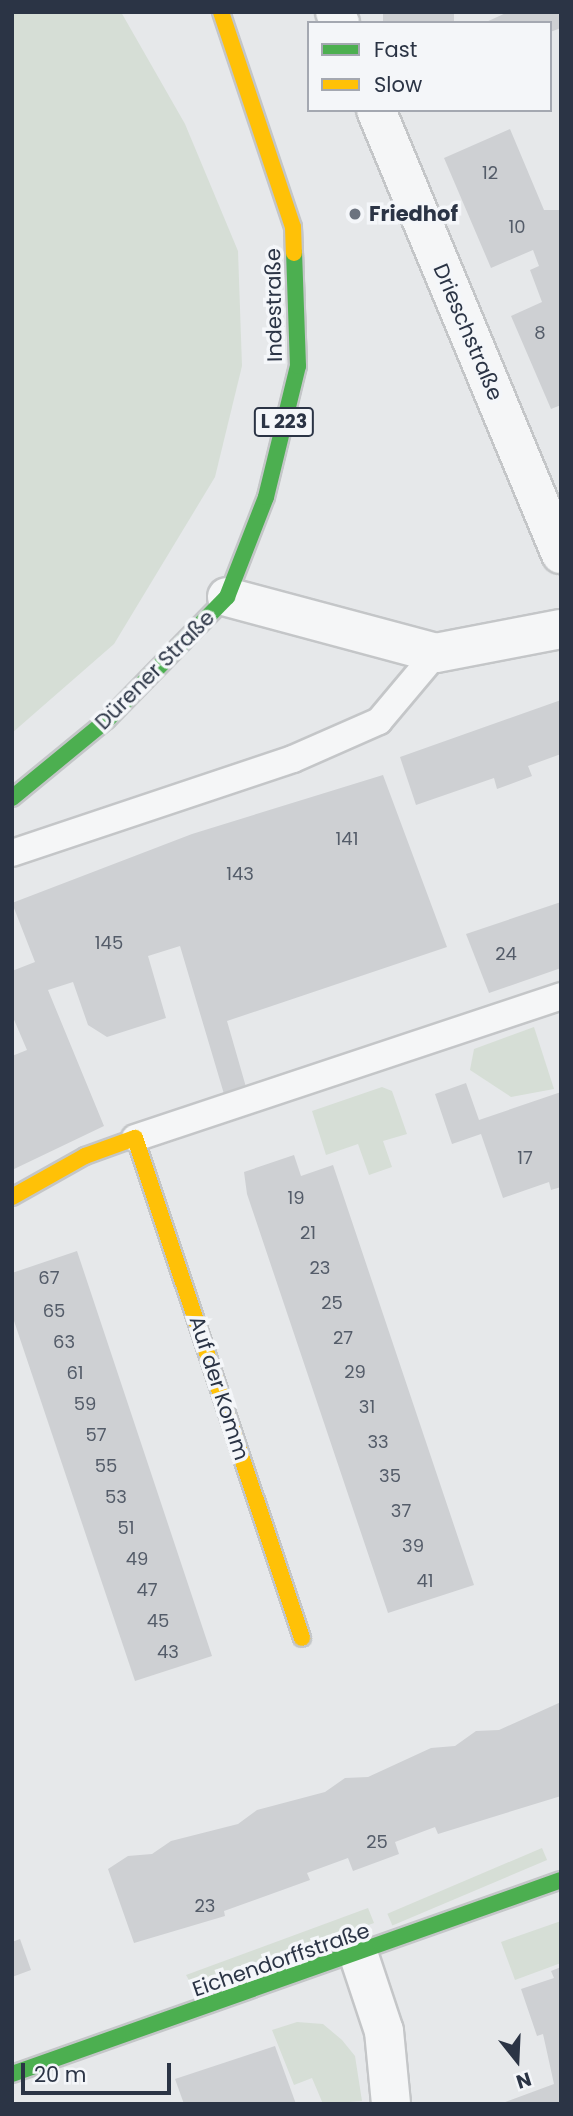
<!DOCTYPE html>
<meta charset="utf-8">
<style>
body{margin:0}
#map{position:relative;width:573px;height:2116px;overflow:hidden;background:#e6e8ea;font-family:Poppins,sans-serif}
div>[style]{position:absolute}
.green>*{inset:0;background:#d6ded6;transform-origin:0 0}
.building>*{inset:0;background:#ced0d3;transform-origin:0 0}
.roads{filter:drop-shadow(2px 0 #c4c6c8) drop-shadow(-2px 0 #c4c6c8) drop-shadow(0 2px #c4c6c8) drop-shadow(0 -2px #c4c6c8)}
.lane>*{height:26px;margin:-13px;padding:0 13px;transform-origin:13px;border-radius:13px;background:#f5f6f7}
.street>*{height:38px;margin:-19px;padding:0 19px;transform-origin:19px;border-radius:19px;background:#f5f6f7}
.fast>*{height:16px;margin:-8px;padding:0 8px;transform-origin:8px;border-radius:8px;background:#4caf50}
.slow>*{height:16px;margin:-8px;padding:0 8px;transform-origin:8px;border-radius:8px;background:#ffc107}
.dots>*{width:19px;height:19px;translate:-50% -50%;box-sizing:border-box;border:4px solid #f4f6f9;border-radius:50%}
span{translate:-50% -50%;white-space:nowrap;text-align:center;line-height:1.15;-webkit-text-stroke:7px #f4f6f9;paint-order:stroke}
.number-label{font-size:18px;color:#545c69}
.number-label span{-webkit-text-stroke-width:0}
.shield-label span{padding:2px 5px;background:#f4f6f9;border:2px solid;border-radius:5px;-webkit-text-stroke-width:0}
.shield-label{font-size:19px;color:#2b3445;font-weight:700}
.poi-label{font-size:21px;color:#2b3445;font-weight:700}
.left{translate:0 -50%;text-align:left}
.street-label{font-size:21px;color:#2b3445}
.frame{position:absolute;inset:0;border:14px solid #2b3445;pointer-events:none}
.legend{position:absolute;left:307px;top:21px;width:245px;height:91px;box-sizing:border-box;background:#f4f6f9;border:2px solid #a4a8b1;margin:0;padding:9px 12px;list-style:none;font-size:21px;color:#2b3445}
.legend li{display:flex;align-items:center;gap:14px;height:35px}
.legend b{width:35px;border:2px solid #a4a8b1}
.north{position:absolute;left:482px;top:2025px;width:70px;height:70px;-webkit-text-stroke:5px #f4f6f9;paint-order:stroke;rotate:162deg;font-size:19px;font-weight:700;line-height:28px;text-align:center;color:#2b3445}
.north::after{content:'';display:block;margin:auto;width:24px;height:32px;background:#2b3445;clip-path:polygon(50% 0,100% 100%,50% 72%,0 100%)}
.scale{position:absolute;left:21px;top:2063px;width:150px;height:32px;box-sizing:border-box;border:4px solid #2b3445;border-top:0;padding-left:9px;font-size:21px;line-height:24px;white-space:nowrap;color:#2b3445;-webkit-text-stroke:5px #f4f6f9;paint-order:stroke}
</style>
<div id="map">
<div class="green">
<div style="clip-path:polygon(12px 12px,121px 12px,185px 124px,238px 251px,242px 366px,215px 477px,114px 644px,12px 733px)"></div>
<div style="clip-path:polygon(534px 1027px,554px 1089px,511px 1097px,470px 1070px,474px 1049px)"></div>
<div style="clip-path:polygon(382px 1087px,392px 1091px,407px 1134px,383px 1141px,392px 1167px,369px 1175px,358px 1144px,326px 1155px,312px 1111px)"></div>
<div style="left:542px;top:1848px;width:13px;height:168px;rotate:67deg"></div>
<div style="clip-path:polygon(368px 1908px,374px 1923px,193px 1987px,186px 1975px)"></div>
<div style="clip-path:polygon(561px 1921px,561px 1963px,515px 1980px,501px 1942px)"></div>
<div style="clip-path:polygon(297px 2022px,323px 2024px,342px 2040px,355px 2056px,362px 2101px,323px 2104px,312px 2078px,294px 2085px,272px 2030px)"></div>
</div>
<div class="building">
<div style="left:383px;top:12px;width:71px;height:12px"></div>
<div style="clip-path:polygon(508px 12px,561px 12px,561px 28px,550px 32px,550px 23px,484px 23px)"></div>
<div style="clip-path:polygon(510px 129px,544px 210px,561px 210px,561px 405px,551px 409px,511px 316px,542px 302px,530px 270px,539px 266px,533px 250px,491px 268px,444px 158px)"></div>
<div style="clip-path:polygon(561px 700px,561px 754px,528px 766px,532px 776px,497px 789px,494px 778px,416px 805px,400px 757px)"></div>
<div style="clip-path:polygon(383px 775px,447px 947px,227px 1021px,246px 1087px,224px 1094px,180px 946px,148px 956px,166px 1018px,107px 1037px,88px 1025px,73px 982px,48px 990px,104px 1126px,12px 1170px,12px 1056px,27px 1050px,12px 1015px,12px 971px,35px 962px,12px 903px,192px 834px)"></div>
<div style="clip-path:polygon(561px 902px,561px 968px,489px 993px,466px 934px)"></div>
<div style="clip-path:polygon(466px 1083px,479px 1120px,561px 1092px,561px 1187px,551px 1190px,549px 1182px,503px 1198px,481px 1134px,452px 1144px,435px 1094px)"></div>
<div style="clip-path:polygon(294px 1155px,301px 1176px,333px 1165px,474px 1585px,388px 1613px,247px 1194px,244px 1172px)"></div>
<div style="clip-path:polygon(77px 1251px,212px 1656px,135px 1681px,12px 1315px,12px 1273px)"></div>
<div style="clip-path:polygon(561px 1702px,561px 1796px,438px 1834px,435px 1827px,395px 1842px,399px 1854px,353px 1871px,348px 1858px,307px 1873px,310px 1880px,224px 1911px,225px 1916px,134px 1943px,108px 1869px,128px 1856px,152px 1854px,171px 1841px,238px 1824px,257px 1810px,325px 1792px,345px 1778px,368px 1777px,431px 1748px,455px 1746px,476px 1731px,499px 1730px)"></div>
<div style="clip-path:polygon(20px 1939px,31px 1970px,12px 1977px,12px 1942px)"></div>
<div style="clip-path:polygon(561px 1967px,561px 2104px,500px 2104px,554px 2084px,543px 2034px,537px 2036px,521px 1989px,554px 1978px,551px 1971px)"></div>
<div style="clip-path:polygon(275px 2046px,296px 2104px,184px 2104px,175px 2079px)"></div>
</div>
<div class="roads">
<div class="lane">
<div style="left:12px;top:853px;width:296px;rotate:-18.5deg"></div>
<div style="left:293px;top:759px;width:94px;rotate:-23.8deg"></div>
<div style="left:379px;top:721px;width:89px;rotate:-50deg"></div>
<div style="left:135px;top:1138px;width:449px;rotate:-18.4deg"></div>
</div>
<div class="street">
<div style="left:335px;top:12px;width:12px;rotate:66deg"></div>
<div style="left:376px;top:110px;width:481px;rotate:67.4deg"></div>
<div style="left:227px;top:597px;width:216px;rotate:15deg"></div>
<div style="left:436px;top:653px;width:127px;rotate:-10.9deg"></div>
<div style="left:359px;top:1956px;width:79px;rotate:71.6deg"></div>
<div style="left:384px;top:2031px;width:73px;rotate:84.5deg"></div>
</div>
<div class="fast">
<div style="left:12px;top:798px;width:123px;rotate:-39.4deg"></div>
<div style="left:107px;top:720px;width:172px;rotate:-45.7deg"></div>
<div style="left:227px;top:597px;width:107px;rotate:-68.7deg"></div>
<div style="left:266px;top:497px;width:135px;rotate:-76.3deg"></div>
<div style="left:298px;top:366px;width:113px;rotate:-92deg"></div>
<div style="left:12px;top:2074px;width:582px;rotate:-19.46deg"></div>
</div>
<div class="slow">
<div style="left:221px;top:12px;width:227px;rotate:71.5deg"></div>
<div style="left:293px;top:227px;width:26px;rotate:88deg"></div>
<div style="left:12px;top:1197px;width:84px;rotate:-29.3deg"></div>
<div style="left:85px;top:1156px;width:53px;rotate:-19.8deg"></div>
<div style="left:135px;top:1138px;width:527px;rotate:71.53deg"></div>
</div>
</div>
<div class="dots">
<div style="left:355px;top:214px;background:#6c737f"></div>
</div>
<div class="number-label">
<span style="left:490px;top:173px">12</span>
<span style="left:517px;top:227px">10</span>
<span style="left:540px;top:333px">8</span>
<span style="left:347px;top:839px">141</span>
<span style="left:240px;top:874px">143</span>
<span style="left:109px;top:943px">145</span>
<span style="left:506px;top:954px">24</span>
<span style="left:525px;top:1158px">17</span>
<span style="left:296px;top:1198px">19</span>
<span style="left:308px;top:1233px">21</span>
<span style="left:320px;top:1268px">23</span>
<span style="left:49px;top:1278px">67</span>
<span style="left:332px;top:1303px">25</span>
<span style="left:54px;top:1311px">65</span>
<span style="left:343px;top:1338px">27</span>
<span style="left:64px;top:1342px">63</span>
<span style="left:355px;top:1372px">29</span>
<span style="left:75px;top:1373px">61</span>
<span style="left:85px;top:1404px">59</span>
<span style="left:367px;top:1407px">31</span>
<span style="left:96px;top:1435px">57</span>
<span style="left:378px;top:1442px">33</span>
<span style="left:106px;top:1466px">55</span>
<span style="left:390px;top:1476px">35</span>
<span style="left:116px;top:1497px">53</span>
<span style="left:401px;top:1511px">37</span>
<span style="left:126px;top:1528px">51</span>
<span style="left:413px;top:1546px">39</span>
<span style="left:137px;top:1559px">49</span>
<span style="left:425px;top:1581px">41</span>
<span style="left:147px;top:1590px">47</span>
<span style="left:158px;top:1621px">45</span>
<span style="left:168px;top:1652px">43</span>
<span style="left:377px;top:1842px">25</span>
<span style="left:205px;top:1906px">23</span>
</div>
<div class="shield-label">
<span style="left:284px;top:422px">L 223</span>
</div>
<div class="poi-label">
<span class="left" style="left:369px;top:214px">Friedhof</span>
</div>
<div class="street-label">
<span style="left:274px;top:305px;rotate:-91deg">Indestraße</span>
<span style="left:468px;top:332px;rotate:67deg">Drieschstraße</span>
<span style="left:155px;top:670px;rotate:-45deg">Dürener Straße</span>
<span style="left:219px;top:1388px;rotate:72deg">Auf der Komm</span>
<span style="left:281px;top:1960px;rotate:-19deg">Eichendorffstraße</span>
</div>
<div class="frame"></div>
<ul class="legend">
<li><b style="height:9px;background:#4caf50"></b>Fast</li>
<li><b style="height:9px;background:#ffc107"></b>Slow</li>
</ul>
<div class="north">N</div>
<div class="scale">20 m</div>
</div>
